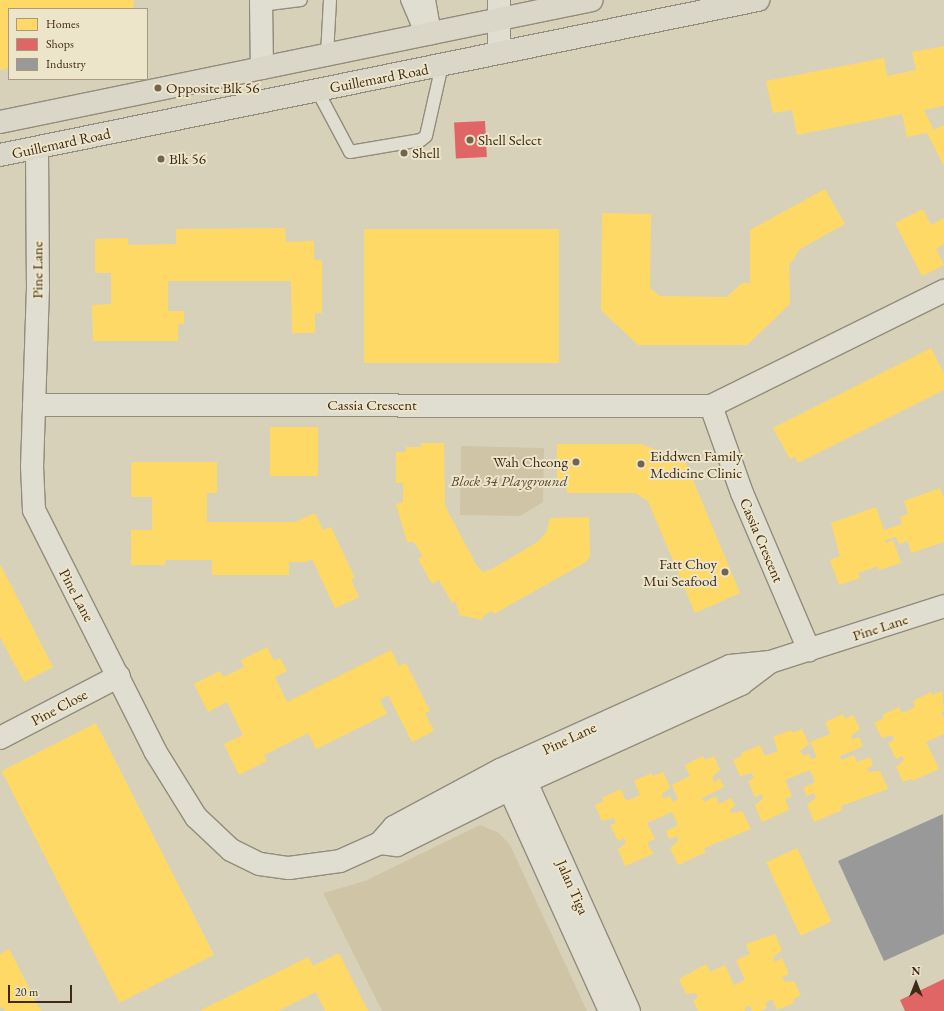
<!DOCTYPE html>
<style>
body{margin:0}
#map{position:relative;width:944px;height:1011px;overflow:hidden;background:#d7d1ba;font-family:"EB Garamond",serif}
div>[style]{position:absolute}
.green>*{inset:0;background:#cfc4a5}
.homes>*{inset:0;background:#ffd966;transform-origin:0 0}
.shops>*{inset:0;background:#e06666;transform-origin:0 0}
.industry>*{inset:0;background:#999}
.roads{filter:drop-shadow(1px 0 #928c7c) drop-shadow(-1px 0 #928c7c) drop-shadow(0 1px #928c7c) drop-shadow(0 -1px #928c7c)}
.lane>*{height:12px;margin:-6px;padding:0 6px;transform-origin:6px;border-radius:6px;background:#e0ddd1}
.street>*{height:22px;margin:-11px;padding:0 11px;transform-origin:11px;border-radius:11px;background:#e0ddd1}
.primary>*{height:22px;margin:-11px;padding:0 11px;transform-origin:11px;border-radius:11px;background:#dad7c9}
.dots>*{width:11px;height:11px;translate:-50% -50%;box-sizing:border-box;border:2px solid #ede5ca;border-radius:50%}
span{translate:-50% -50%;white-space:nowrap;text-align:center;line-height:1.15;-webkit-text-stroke:4px #ede5ca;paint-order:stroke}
.street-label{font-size:15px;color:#3e2a16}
.poi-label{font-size:15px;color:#3e2a16}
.left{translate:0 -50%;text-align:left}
.right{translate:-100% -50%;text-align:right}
.park-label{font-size:15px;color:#5a472f;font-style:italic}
.legend{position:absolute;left:8px;top:8px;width:140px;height:72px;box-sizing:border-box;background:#ede5ca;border:1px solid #a79a82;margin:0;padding:5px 7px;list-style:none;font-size:12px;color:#3e2a16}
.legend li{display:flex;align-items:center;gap:8px;height:20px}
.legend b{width:20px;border:1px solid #a79a82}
.north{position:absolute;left:896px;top:963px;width:40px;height:40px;-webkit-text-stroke:3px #ede5ca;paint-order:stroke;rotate:0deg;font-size:11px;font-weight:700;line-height:16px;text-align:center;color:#3e2a16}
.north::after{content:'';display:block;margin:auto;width:14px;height:18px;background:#3e2a16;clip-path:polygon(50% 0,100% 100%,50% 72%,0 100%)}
.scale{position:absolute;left:8px;top:985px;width:64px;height:18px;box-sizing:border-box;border:2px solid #3e2a16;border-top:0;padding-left:5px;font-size:12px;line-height:14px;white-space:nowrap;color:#3e2a16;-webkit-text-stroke:3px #ede5ca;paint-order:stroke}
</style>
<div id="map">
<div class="green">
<div style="clip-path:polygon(461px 446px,544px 448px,543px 502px,520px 516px,460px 515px)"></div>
<div style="clip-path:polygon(480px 825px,499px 833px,510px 845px,587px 1011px,382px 1011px,323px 893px,365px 881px)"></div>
</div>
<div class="homes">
<div style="clip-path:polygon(0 0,133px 0,134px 9px,9px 9px,9px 68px,0 70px)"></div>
<div style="clip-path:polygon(944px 46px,944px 106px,924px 110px,934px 130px,944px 125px,944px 166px,927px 133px,907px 137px,902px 114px,797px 135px,792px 110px,773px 113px,766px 81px,884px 58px,887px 76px,916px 70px,912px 52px)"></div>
<div style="clip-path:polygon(825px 189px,845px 224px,800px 249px,789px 266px,790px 304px,747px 345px,638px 345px,601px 310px,602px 213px,651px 214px,650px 288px,660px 296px,727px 297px,742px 283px,750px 283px,750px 230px)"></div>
<div style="clip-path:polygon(923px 209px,931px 225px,944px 218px,944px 244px,936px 249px,944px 265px,922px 276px,895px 223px)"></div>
<div style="clip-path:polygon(285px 228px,286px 242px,314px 241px,314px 260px,322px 260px,322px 313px,315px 313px,315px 333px,292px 333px,291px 281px,168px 281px,168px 311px,184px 311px,184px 324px,178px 324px,178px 341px,93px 341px,92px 305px,111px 304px,111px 273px,95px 273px,95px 239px,128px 238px,128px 245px,176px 244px,176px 229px)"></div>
<div style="left:559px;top:229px;width:134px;height:195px;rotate:90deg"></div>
<div style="clip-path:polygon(931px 348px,944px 373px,944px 390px,798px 463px,795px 456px,790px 459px,773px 428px)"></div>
<div style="left:270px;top:427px;width:48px;height:49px"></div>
<div style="clip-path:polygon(421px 443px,444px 443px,445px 506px,477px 566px,483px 572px,492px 569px,536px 543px,546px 533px,550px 518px,589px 517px,590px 556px,586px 562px,494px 614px,492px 611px,483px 616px,482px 620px,460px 615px,455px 601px,452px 603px,439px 580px,432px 584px,418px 559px,423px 557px,414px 542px,407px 542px,396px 504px,403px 502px,403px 483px,396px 483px,396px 452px,406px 452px,406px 447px,421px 447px)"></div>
<div style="clip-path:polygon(557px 444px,641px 444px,685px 461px,740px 593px,695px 613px,648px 501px,635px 493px,567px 493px,566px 483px,557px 483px)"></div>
<div style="clip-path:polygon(131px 462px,217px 462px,217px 493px,207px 493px,207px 522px,295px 522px,315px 513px,323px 530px,331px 527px,355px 578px,351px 579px,359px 597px,335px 608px,312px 559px,306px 562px,289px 562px,289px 575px,212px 575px,212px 560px,165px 560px,165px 565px,131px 565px,131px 530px,152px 530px,152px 497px,131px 497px)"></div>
<div style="clip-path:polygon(940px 488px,944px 499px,944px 542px,911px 553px,908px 541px,899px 544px,896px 537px,885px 540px,886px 543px,893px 540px,901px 563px,879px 570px,878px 566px,858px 573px,860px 578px,839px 585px,830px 560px,840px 556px,831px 523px,876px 507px,884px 530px,902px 524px,900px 517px,908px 514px,904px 501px)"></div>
<div style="clip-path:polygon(0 564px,53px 667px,24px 682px,0 637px)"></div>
<div style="clip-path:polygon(267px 647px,274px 661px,280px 658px,287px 671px,275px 677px,287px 702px,391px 650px,399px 666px,406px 663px,430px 711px,425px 713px,434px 731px,412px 742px,388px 695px,380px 700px,387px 714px,316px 749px,308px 733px,264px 755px,267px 761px,239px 775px,224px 744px,243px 735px,227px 702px,208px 712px,194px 684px,220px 671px,223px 677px,244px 667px,241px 660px)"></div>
<div style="clip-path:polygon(942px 691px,944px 711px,941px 713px,944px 718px,944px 734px,926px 742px,939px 769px,912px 781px,911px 779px,903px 782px,896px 767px,904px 760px,902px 756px,896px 759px,888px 743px,894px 740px,892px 735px,882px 738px,874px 723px,884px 718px,882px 715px,899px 707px,902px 713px,915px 707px,913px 701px,931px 692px,932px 695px)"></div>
<div style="clip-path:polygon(843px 714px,845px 719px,853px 715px,860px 729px,851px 736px,853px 740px,859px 737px,863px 746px,840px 756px,842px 760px,854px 755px,857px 762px,870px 757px,873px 766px,867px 768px,869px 772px,880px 771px,888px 789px,841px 806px,842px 810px,814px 822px,807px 805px,816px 798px,814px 793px,807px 796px,803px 788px,815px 782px,810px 770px,785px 780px,792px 796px,785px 799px,789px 810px,762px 822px,755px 805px,763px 799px,762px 794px,755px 797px,748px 781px,754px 778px,752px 773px,740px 776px,733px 760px,742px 756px,741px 753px,760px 745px,765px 756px,778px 751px,773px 737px,791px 730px,792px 733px,802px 729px,809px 744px,800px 751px,803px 756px,809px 754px,811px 759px,817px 757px,810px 742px,830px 734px,825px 722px)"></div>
<div style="left:96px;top:723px;width:260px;height:106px;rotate:63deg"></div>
<div style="clip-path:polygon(703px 756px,705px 760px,714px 756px,720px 770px,712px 777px,714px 782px,720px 779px,724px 787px,702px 798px,704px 802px,716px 796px,719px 804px,731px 798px,735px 806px,730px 809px,731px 813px,742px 811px,751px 829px,704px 848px,706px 852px,678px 865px,670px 848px,679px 840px,677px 836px,669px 839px,666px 831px,678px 825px,672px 812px,647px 823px,655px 839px,647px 842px,653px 854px,625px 866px,618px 849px,626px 843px,624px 838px,618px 841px,610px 825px,616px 823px,614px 818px,602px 821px,595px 805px,604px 801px,602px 798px,621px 789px,626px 801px,640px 795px,634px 781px,652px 773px,653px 776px,663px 772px,670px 787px,662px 794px,664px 799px,670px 796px,673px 802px,678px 799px,672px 785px,690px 776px,685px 765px)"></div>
<div style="left:797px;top:848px;width:81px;height:34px;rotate:65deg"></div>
<div style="clip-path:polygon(775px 934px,782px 950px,773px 957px,775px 962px,782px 958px,789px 974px,782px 977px,785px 982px,794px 981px,801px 995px,793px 999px,794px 1003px,777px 1010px,772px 999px,765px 1003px,767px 1008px,761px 1011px,752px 1011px,750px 1005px,744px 1008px,746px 1011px,698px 1011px,693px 1000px,698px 998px,696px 993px,686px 994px,679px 979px,706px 964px,710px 972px,725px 965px,734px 985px,745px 980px,736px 960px,750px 954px,746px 944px)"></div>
<div style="clip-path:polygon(9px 949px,41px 1011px,5px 1011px,3px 1007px,0 1008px,0 954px)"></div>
<div style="clip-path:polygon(339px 953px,368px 1011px,325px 1011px,316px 992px,278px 1011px,199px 1011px,308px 957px,313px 966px)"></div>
</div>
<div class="shops">
<div style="left:485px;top:121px;width:36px;height:31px;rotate:87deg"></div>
<div style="clip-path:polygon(944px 979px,944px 1011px,905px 1011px,900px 1000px)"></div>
</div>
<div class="industry">
<div style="clip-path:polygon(943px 814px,944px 934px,884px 961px,838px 861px)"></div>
</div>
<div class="roads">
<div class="lane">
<div style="left:407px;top:0;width:25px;rotate:67deg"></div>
<div style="left:417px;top:23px;width:13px;rotate:81deg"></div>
<div style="left:261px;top:5px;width:40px;rotate:-7.1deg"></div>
<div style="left:327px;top:54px;width:54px;rotate:-86.8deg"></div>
<div style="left:317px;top:90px;width:70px;rotate:62deg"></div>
<div style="left:350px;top:152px;width:72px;rotate:-9.6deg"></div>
<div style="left:421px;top:140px;width:6px;rotate:-39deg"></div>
<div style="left:426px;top:136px;width:73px;rotate:-77.3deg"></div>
</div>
<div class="street">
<div style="left:261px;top:0;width:68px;rotate:89.2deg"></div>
<div style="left:424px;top:0;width:34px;rotate:80deg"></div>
<div style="left:499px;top:53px;width:53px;rotate:-90deg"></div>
<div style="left:37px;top:148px;width:139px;rotate:89.6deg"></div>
<div style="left:38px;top:287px;width:179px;rotate:91.9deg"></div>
<div style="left:32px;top:466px;width:44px;rotate:87.4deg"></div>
<div style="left:34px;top:510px;width:270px;rotate:63.3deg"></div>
<div style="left:155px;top:751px;width:78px;rotate:58.2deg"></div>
<div style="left:196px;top:817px;width:48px;rotate:43.3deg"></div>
<div style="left:231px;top:850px;width:32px;rotate:26deg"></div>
<div style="left:260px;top:864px;width:29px;rotate:8deg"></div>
<div style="left:289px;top:868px;width:51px;rotate:-7.8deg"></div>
<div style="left:340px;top:861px;width:44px;rotate:-24.2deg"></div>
<div style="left:380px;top:843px;width:21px;rotate:-49deg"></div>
<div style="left:394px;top:827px;width:120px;rotate:-28.3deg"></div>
<div style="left:500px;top:770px;width:252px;rotate:-24.3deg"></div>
<div style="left:730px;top:666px;width:40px;rotate:-5.7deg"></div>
<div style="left:770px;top:662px;width:183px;rotate:-17.8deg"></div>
<div style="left:34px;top:405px;width:677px;rotate:0.08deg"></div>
<div style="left:711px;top:406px;width:260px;rotate:-26.3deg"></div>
<div style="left:711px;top:406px;width:92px;rotate:70.4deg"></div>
<div style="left:742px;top:493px;width:171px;rotate:66.9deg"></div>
<div style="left:0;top:738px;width:134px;rotate:-27.5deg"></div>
<div style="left:518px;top:770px;width:26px;rotate:61deg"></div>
<div style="left:531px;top:793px;width:239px;rotate:65.8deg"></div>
<div style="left:503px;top:775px;width:259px;rotate:65.6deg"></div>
<div style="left:380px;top:843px;width:17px;rotate:7deg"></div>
<div style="left:397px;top:845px;width:126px;rotate:-26.4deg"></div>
<div style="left:510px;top:789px;width:254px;rotate:-24.4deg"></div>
<div style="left:741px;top:684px;width:36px;rotate:-37deg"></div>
</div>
<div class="primary">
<div style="left:0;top:122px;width:604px;rotate:-11.64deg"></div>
<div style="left:0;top:155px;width:774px;rotate:-11.56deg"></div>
</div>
</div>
<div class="dots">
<div style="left:158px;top:88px;background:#74644f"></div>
<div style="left:470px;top:140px;background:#74644f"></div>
<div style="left:404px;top:153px;background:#74644f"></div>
<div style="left:161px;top:159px;background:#74644f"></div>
<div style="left:576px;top:462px;background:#74644f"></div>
<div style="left:641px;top:464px;background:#74644f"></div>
<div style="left:725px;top:572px;background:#74644f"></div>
</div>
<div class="street-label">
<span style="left:379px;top:78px;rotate:-11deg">Guillemard Road</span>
<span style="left:61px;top:143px;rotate:-12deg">Guillemard Road</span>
<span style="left:37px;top:270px;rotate:-90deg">Pine Lane</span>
<span style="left:372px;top:405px">Cassia Crescent</span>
<span style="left:762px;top:540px;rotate:67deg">Cassia Crescent</span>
<span style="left:77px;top:595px;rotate:62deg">Pine Lane</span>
<span style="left:880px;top:627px;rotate:-18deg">Pine Lane</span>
<span style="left:59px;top:707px;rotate:-28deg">Pine Close</span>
<span style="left:569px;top:738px;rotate:-25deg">Pine Lane</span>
<span style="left:573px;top:887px;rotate:66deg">Jalan Tiga</span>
</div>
<div class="poi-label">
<span class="left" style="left:166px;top:88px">Opposite Blk 56</span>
<span class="left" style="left:478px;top:140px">Shell Select</span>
<span class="left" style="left:412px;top:153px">Shell</span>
<span class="left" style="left:169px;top:159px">Blk 56</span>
<span class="left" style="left:650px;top:464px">Eiddwen Family<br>Medicine Clinic</span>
<span class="right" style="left:568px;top:462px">Wah Cheong</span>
<span class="right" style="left:717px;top:572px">Fatt Choy<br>Mui Seafood</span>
</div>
<div class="park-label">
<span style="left:509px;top:481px">Block 34 Playground</span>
</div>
<ul class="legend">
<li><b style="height:11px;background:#ffd966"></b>Homes</li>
<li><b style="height:11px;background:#e06666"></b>Shops</li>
<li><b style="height:11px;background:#999"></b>Industry</li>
</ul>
<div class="north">N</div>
<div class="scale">20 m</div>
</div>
